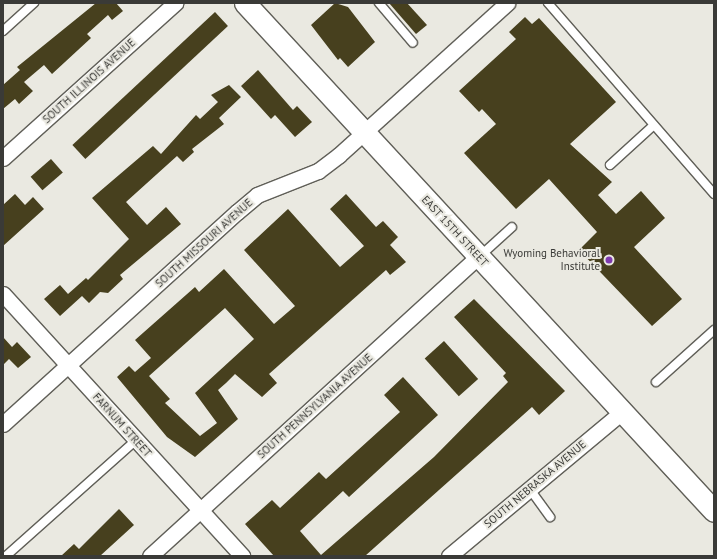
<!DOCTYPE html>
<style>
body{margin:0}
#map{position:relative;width:717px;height:559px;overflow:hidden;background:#eae9e1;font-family:"PT Sans",sans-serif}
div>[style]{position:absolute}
.building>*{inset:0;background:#47401e;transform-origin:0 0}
.roads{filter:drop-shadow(1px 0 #605f58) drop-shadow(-1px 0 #605f58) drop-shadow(0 1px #605f58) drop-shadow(0 -1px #605f58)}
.lane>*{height:8px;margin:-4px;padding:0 4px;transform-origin:4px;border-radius:4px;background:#fff}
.street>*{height:15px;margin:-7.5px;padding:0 7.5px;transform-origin:7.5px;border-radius:7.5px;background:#fff}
.secondary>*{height:21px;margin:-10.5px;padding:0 10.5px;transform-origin:10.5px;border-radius:10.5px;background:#fff}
.dots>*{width:11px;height:11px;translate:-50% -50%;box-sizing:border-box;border:2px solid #eae9e1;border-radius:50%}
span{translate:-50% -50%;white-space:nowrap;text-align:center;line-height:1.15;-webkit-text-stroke:4px #eae9e1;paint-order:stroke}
.street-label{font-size:11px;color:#3a3a37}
.poi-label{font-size:11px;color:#3a3a37}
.right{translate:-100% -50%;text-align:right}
.frame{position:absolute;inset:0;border:4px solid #3a3a37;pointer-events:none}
</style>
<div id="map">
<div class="building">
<div style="clip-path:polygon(96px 3px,116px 3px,123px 11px,112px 20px,108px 15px,87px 34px,91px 38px,52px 74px,44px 65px,24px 82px,33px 91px,19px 104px,15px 99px,3px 109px,3px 85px,20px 70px,17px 67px)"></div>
<div style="clip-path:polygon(335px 3px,348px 7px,375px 42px,348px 67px,340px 58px,338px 60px,311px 25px)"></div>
<div style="clip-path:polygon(389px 3px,407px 3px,427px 25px,416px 34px)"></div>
<div style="left:215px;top:12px;width:19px;height:195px;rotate:47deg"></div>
<div style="clip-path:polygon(525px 17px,532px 24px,539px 18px,616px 102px,570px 144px,612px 182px,598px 195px,616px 214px,641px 191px,665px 218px,634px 247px,682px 299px,652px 326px,579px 250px,597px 232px,549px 179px,516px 209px,464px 153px,496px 124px,482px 109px,479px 112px,459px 91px,516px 39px,509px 32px)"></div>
<div style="clip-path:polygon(258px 70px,293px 110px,297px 106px,312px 122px,295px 137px,275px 115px,271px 119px,241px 86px)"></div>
<div style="clip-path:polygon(229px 85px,241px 97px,219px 118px,224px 124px,192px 149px,194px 152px,183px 162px,177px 156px,126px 202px,147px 225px,166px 207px,181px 224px,120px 275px,123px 279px,108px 293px,100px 292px,89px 303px,82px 296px,60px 316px,44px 299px,60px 285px,68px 294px,86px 278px,88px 280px,129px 239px,92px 198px,153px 146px,161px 154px,196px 115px,200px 119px,218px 102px,211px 95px)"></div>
<div style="left:51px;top:159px;width:18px;height:27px;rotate:49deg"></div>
<div style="clip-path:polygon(15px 194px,25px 205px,33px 197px,44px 209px,3px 246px,3px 205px)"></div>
<div style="clip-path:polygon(evenodd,346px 194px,376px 227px,383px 221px,398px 237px,390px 245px,406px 262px,390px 275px,386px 270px,269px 374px,277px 383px,262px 397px,235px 374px,226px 383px,218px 390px,238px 419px,195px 457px,167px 437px,117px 377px,129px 366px,135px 372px,151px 358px,135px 340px,195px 287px,199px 292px,224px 269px,274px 324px,295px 306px,244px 250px,288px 209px,340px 267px,364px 246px,330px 209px,346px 194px,225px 308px,254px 339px,195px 393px,217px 423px,200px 436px,165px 403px,170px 399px,149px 376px,225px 308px)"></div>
<div style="clip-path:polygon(474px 299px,565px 391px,539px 415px,532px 407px,365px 556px,274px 556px,245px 524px,272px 500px,280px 508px,319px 472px,326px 479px,400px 412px,384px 395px,403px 377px,438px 415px,349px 497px,343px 491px,300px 531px,321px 555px,434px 457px,508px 382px,503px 376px,506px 373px,454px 317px)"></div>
<div style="clip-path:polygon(3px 337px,12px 347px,17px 342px,31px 357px,18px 368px,9px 359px,3px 365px)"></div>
<div style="left:444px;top:341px;width:51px;height:26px;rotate:48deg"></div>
<div style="clip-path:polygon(119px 509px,134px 525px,100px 556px,61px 556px,74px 544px,79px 549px)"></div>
</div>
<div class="roads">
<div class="lane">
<div style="left:379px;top:3px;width:52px;rotate:49.6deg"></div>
<div style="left:548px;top:3px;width:253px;rotate:49deg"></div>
<div style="left:3px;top:31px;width:42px;rotate:-42.1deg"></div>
<div style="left:610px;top:165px;width:59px;rotate:-42.3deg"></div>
<div style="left:480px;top:256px;width:43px;rotate:-42.2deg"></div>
<div style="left:656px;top:382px;width:78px;rotate:-41.9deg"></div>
<div style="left:529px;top:488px;width:36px;rotate:54deg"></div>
<div style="left:6px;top:556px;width:174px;rotate:-41.7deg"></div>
</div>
<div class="street">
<div style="left:3px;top:158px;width:232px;rotate:-42deg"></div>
<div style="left:3px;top:294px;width:355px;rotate:47.6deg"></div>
<div style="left:3px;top:424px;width:316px;rotate:-42.2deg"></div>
<div style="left:237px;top:212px;width:26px;rotate:-40deg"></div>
<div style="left:257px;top:195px;width:66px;rotate:-21.5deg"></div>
<div style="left:318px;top:171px;width:26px;rotate:-37deg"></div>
<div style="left:339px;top:155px;width:227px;rotate:-42.1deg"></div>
<div style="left:150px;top:556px;width:445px;rotate:-42.4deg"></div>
<div style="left:449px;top:556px;width:225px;rotate:-39.8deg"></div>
</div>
<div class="secondary">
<div style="left:245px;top:3px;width:691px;rotate:47.29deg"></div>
</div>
</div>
<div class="dots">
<div style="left:609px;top:260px;background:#7f3baf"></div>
</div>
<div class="street-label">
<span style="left:89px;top:81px;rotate:-42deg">SOUTH ILLINOIS AVENUE</span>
<span style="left:455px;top:231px;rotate:47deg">EAST 15TH STREET</span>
<span style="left:204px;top:243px;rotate:-42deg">SOUTH MISSOURI AVENUE</span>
<span style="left:315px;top:406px;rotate:-42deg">SOUTH PENNSYLVANIA AVENUE</span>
<span style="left:122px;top:425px;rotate:48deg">FARNUM STREET</span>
<span style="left:535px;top:484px;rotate:-40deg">SOUTH NEBRASKA AVENUE</span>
</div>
<div class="poi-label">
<span class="right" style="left:600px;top:260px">Wyoming Behavioral<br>Institute</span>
</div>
<div class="frame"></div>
</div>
